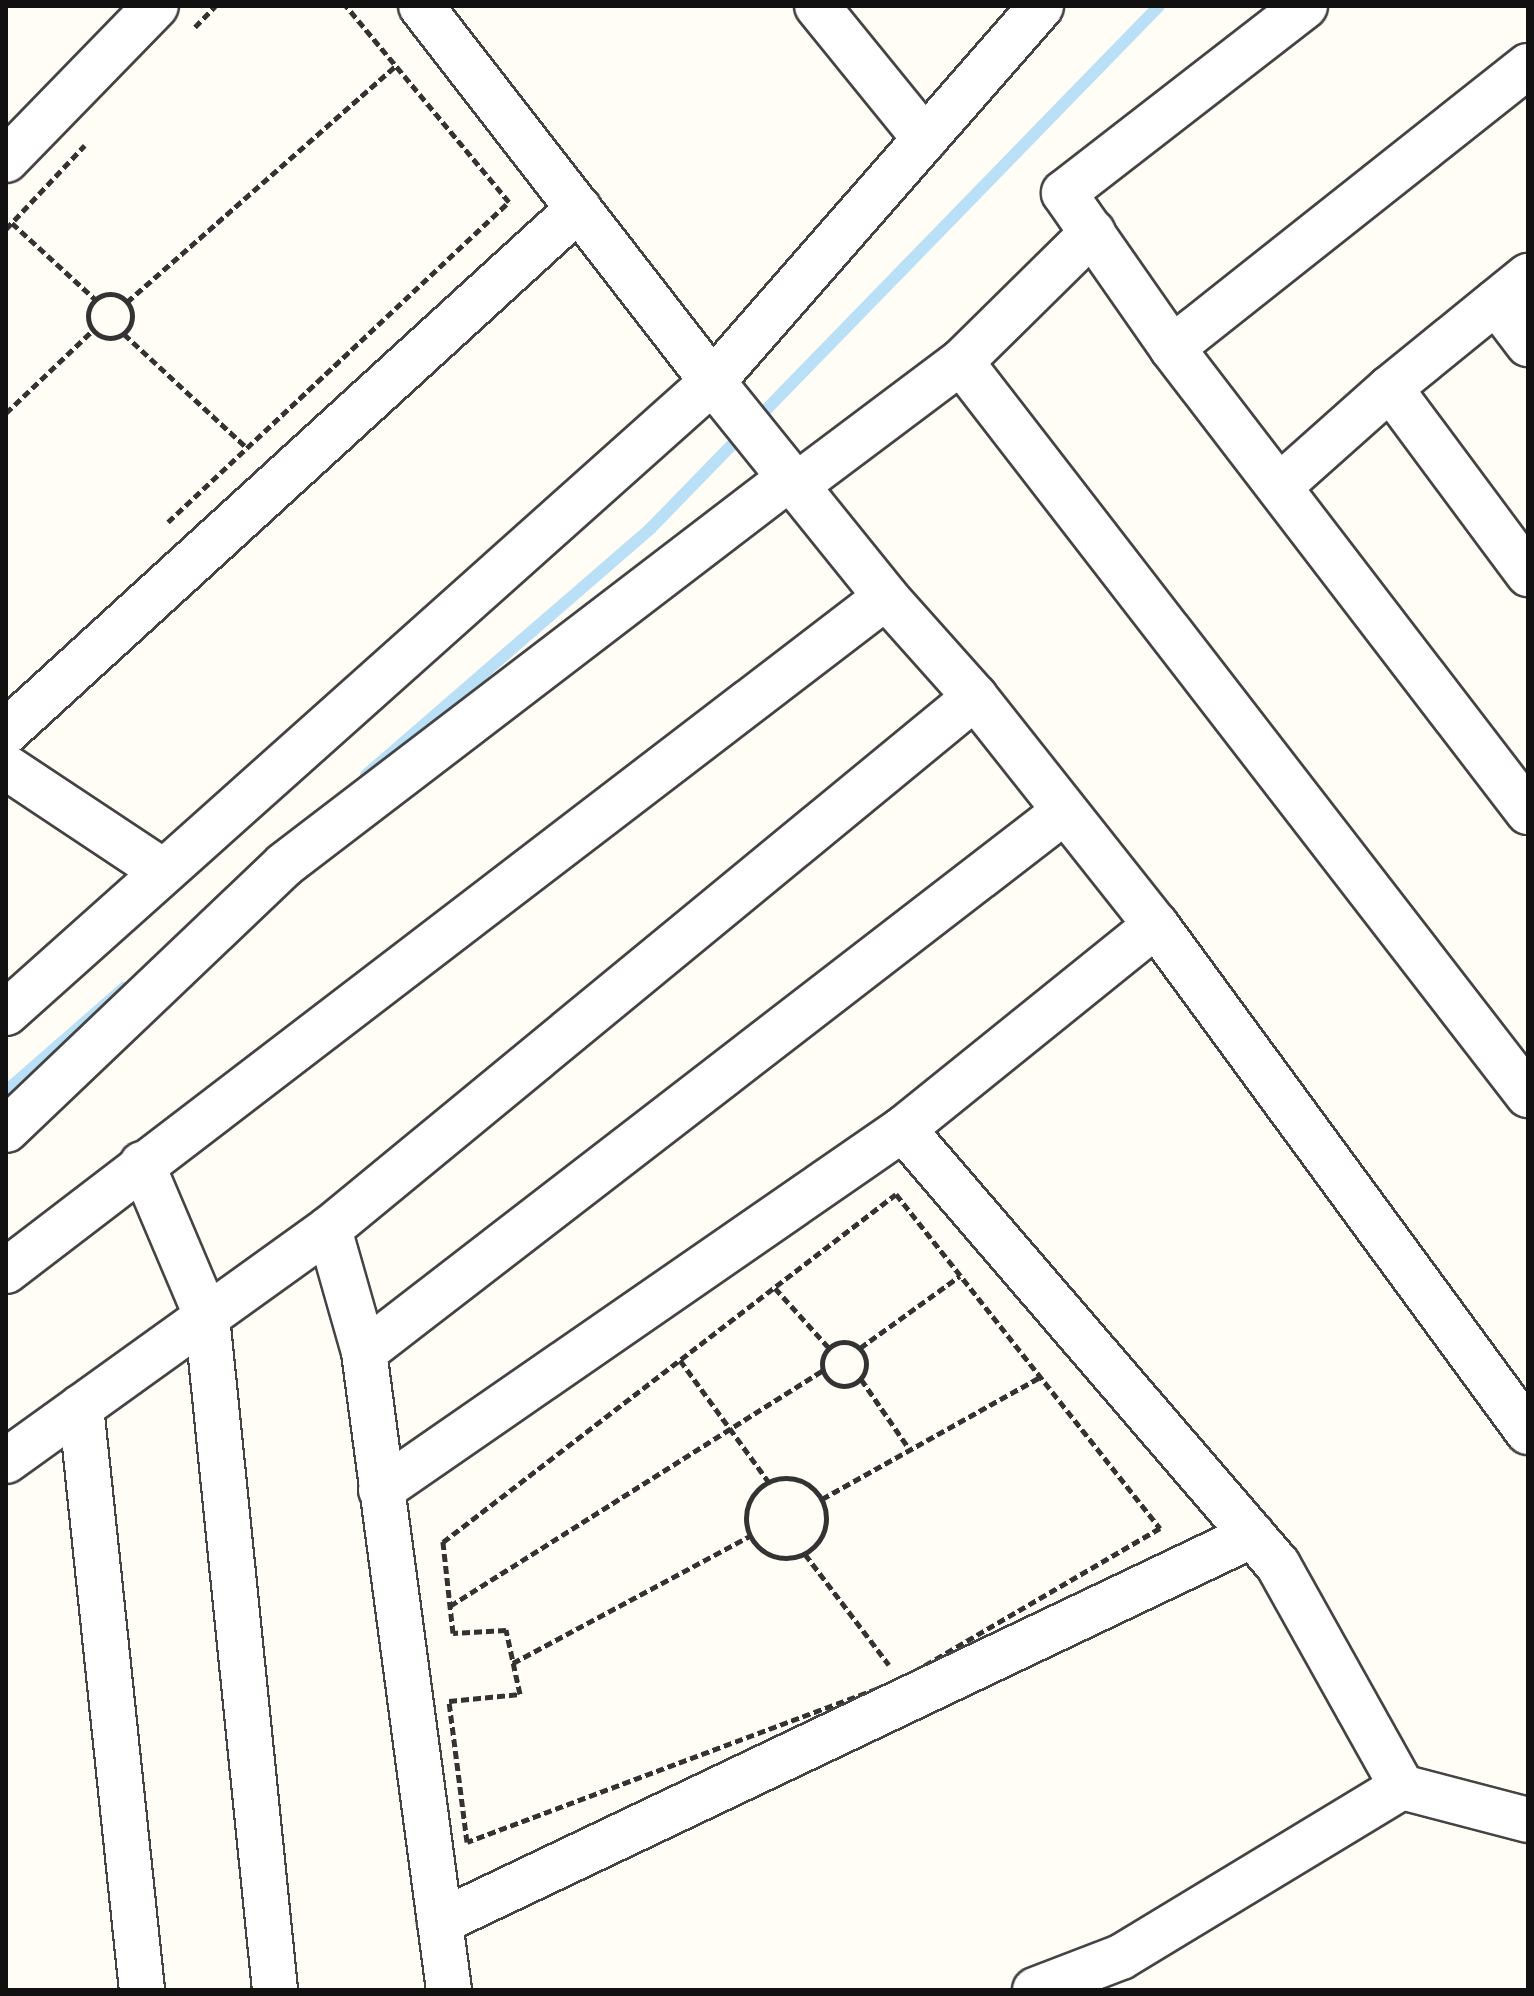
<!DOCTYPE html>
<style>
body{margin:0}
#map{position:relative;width:1534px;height:1996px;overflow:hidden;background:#fffdf5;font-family:"Crimson Pro",serif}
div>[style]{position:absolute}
.stream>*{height:12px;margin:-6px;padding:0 6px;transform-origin:6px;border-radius:6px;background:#b9e0f7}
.path>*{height:5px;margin-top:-2.5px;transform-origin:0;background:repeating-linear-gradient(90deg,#333 0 8px,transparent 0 12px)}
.path>.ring{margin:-2.5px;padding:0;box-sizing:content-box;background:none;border:5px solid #333;border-radius:50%}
.roads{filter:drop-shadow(2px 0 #444) drop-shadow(-2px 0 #444) drop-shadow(0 2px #444) drop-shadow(0 -2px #444)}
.minor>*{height:44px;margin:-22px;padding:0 22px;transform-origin:22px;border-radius:22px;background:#fff}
span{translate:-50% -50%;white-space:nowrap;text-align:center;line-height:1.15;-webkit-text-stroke:8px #fff;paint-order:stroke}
.frame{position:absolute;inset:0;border:8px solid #111;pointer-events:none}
</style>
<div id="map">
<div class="stream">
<div style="left:366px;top:775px;width:377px;rotate:-40.9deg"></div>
<div style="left:651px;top:528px;width:728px;rotate:-45.78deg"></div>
<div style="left:6px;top:1091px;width:157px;rotate:-41.1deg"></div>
</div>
<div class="path">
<div style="left:195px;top:27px;width:29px;rotate:-46deg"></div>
<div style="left:12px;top:223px;width:113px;rotate:42.5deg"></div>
<div style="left:6px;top:229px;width:115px;rotate:-46.8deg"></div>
<div class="ring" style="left:88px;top:294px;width:39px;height:39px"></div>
<div style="left:127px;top:302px;width:358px;rotate:-41.3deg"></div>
<div style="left:124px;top:334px;width:168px;rotate:42.8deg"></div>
<div style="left:6px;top:413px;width:119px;rotate:-43.6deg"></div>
<div style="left:168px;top:522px;width:468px;rotate:-43.2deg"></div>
<div style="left:509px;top:202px;width:255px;rotate:-129.7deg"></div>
<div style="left:896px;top:1194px;width:426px;rotate:51.7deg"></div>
<div style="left:1160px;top:1528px;width:301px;rotate:149.7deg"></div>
<div style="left:900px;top:1680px;width:462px;rotate:159.5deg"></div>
<div style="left:467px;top:1842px;width:142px;rotate:-97.3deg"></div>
<div style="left:449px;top:1701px;width:71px;rotate:-5.6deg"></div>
<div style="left:520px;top:1694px;width:66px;rotate:-102.3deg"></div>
<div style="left:506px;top:1630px;width:53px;rotate:176.8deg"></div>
<div style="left:453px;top:1633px;width:92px;rotate:-96.3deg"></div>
<div style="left:443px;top:1542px;width:571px;rotate:-37.53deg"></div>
<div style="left:775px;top:1288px;width:81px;rotate:48deg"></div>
<div class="ring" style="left:822px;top:1342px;width:39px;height:39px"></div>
<div style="left:860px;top:1348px;width:123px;rotate:-35.8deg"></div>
<div style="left:680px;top:1360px;width:150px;rotate:54deg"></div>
<div style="left:861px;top:1379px;width:86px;rotate:55.4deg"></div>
<div class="ring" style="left:746px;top:1478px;width:75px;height:75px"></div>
<div style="left:822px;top:1499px;width:250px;rotate:-29.2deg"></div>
<div style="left:805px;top:1554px;width:139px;rotate:52.9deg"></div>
<div style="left:450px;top:1606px;width:441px;rotate:-32.3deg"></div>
<div style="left:513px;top:1663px;width:269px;rotate:-28.2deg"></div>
</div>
<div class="roads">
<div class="minor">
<div style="left:421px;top:6px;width:487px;rotate:52.2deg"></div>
<div style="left:720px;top:391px;width:265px;rotate:51.1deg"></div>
<div style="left:886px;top:597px;width:134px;rotate:48.3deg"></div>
<div style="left:975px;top:697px;width:291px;rotate:51.6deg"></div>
<div style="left:1156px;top:925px;width:629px;rotate:53.73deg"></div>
<div style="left:817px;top:6px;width:171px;rotate:50.9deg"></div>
<div style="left:1305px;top:6px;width:305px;rotate:142.2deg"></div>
<div style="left:1064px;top:193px;width:189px;rotate:55.1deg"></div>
<div style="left:1172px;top:348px;width:585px;rotate:52.5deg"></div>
<div style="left:6px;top:160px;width:215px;rotate:-45.8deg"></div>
<div style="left:1496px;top:302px;width:53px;rotate:52.7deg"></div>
<div style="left:1172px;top:348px;width:454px;rotate:-38.4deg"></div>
<div style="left:961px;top:362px;width:927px;rotate:52.28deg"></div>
<div style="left:1390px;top:388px;width:232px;rotate:53.4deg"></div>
<div style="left:797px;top:485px;width:205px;rotate:-36.9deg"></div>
<div style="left:961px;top:362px;width:185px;rotate:-44.6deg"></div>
<div style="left:1280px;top:486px;width:147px;rotate:-41.7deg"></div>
<div style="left:1390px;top:388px;width:178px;rotate:-39.1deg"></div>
<div style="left:6px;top:732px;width:776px;rotate:-42.44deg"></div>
<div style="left:6px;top:767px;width:186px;rotate:33.6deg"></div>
<div style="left:6px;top:1013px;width:948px;rotate:-41.79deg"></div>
<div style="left:713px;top:381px;width:498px;rotate:-48.8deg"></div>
<div style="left:903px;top:1129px;width:575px;rotate:49.3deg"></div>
<div style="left:1278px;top:1565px;width:254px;rotate:60.8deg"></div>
<div style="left:1402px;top:1787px;width:130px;rotate:14.7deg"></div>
<div style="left:6px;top:1130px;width:384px;rotate:-43.6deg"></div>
<div style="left:284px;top:865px;width:638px;rotate:-37.43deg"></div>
<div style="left:142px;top:1164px;width:166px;rotate:67deg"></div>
<div style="left:207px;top:1317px;width:676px;rotate:84.23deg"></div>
<div style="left:329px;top:1229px;width:128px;rotate:74.1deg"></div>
<div style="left:364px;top:1352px;width:644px;rotate:82.41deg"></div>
<div style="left:6px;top:1271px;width:1108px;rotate:-37.45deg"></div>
<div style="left:364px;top:1352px;width:885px;rotate:-37.66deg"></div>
<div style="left:81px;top:1407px;width:586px;rotate:84.03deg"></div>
<div style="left:6px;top:1461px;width:398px;rotate:-35.7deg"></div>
<div style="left:329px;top:1229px;width:837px;rotate:-39.47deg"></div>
<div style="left:381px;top:1490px;width:635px;rotate:-34.67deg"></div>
<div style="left:903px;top:1129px;width:325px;rotate:-38.9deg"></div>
<div style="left:440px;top:1922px;width:900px;rotate:-25.46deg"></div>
<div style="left:1035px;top:1990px;width:92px;rotate:-21deg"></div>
<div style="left:1121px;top:1957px;width:328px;rotate:-31.2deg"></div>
</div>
</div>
<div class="frame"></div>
</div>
